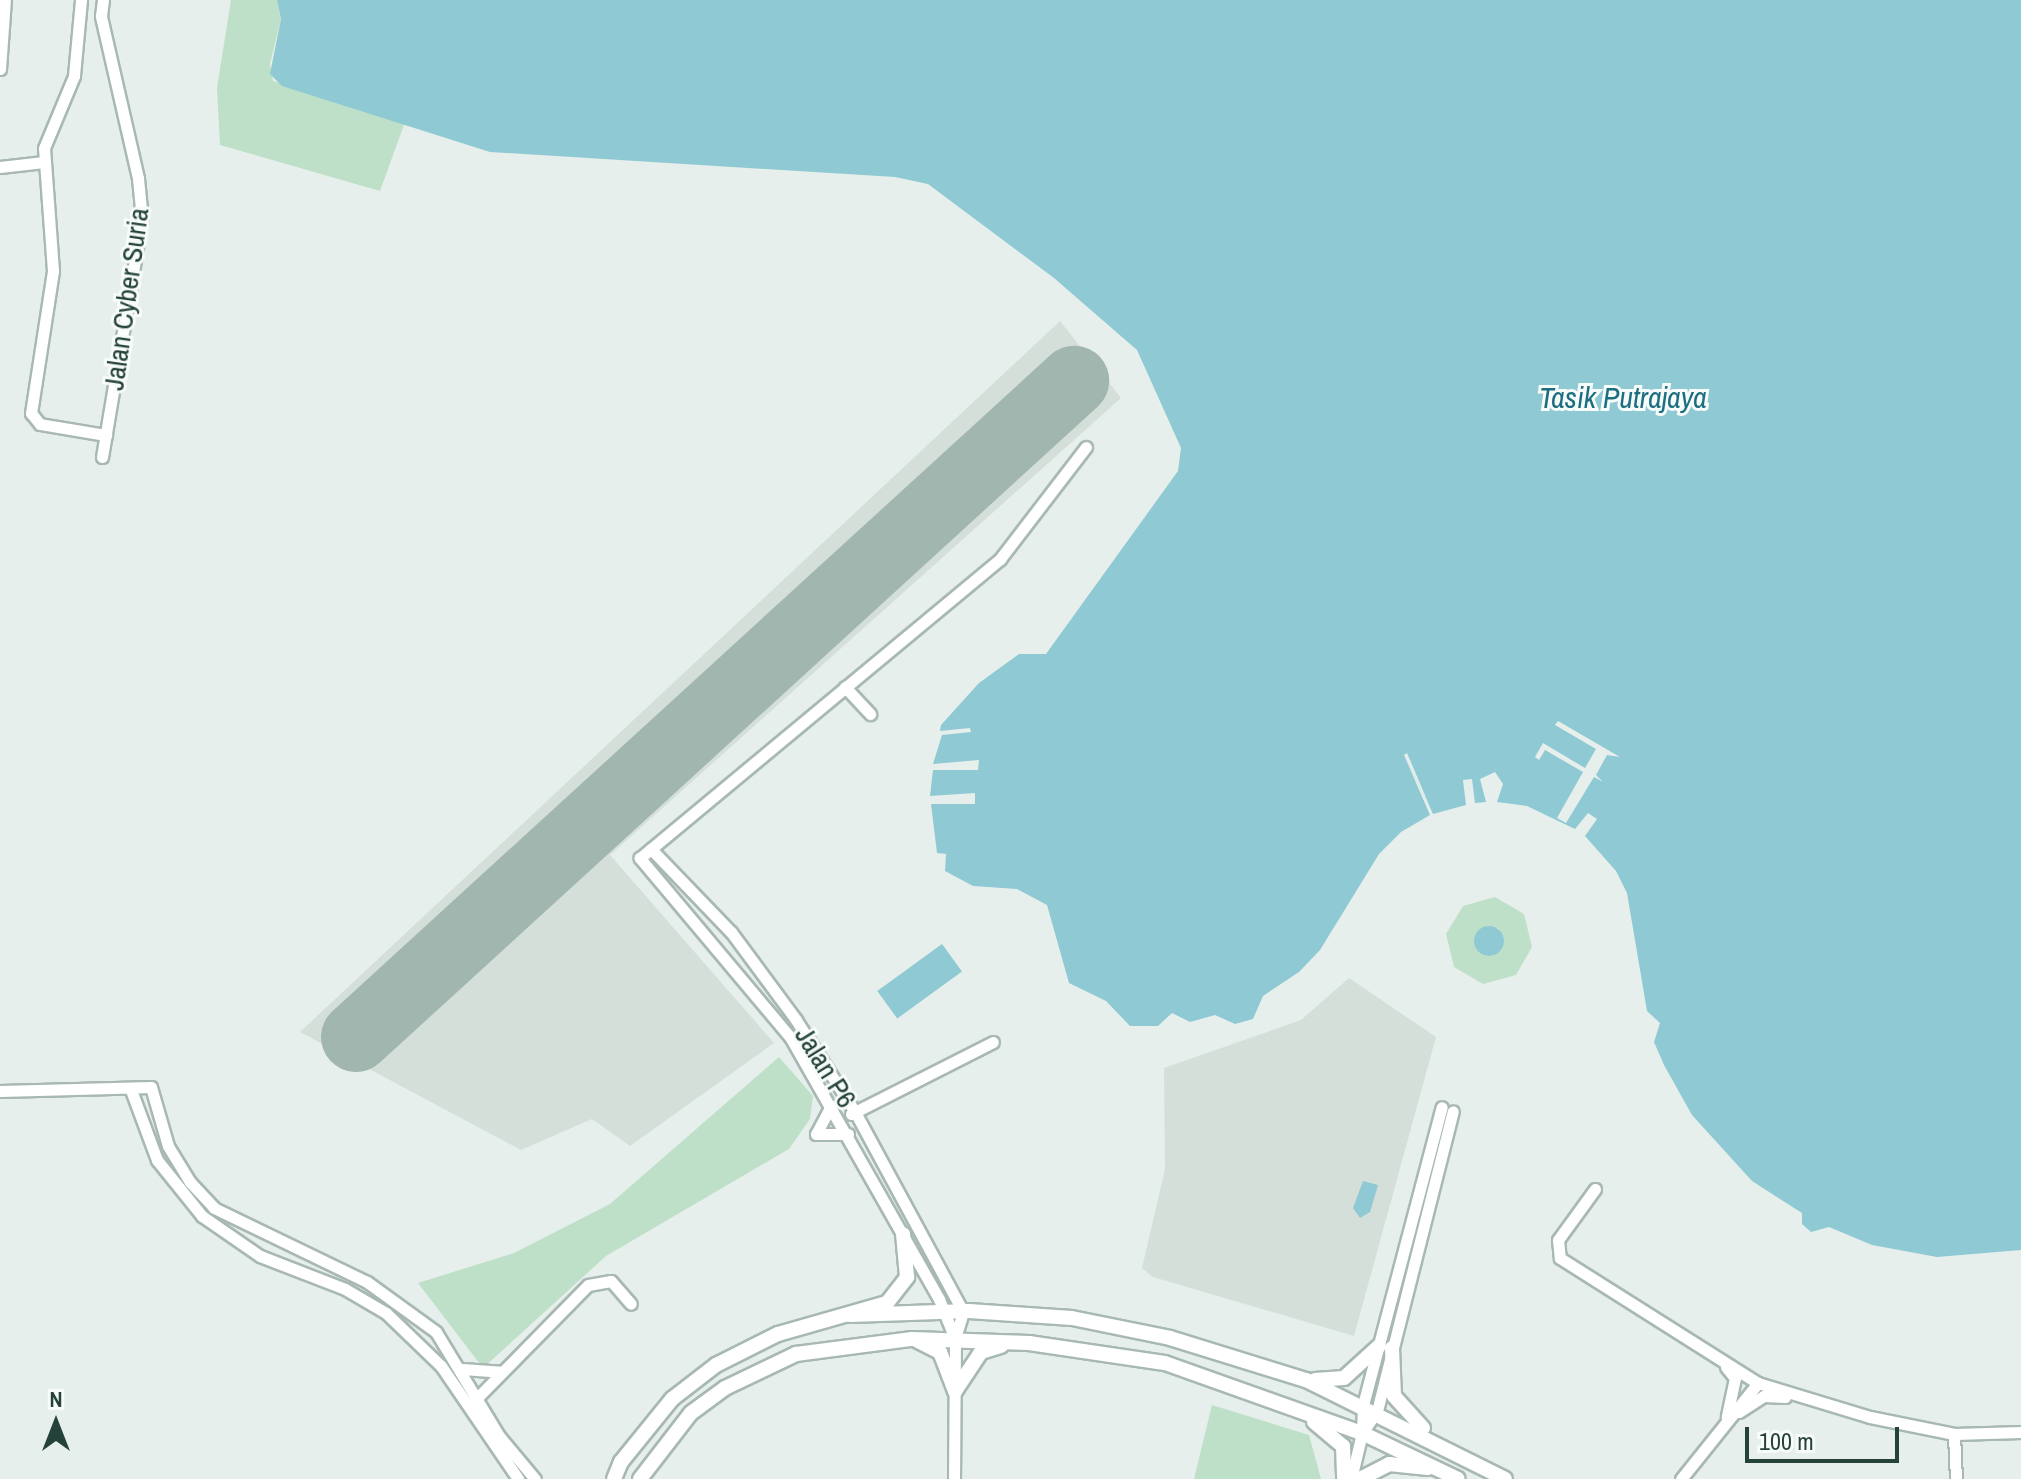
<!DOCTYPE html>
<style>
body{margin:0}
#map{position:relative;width:2021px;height:1479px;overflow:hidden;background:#e6efeb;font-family:"Archivo Narrow",sans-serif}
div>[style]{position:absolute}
.built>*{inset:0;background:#d4dfda}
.green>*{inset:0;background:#bfe0c8}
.water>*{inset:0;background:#8ec9d4;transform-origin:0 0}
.round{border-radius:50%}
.pier>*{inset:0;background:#e6efeb}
.runway>*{height:70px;margin:-35px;padding:0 35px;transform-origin:35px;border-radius:35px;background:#a2b6b0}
.roads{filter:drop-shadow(2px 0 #a8b8b2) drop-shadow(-2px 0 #a8b8b2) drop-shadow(0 2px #a8b8b2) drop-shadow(0 -2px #a8b8b2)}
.minor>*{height:11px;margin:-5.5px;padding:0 5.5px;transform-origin:5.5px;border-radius:5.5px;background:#fff}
.tertiary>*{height:14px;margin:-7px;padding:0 7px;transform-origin:7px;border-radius:7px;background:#fff}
span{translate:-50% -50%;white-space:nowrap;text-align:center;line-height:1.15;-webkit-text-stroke:6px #f7fbf9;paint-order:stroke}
.street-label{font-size:28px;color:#24423a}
.water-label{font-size:30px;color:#1c6f80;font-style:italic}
.north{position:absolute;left:16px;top:1383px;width:80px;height:80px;-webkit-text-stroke:6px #f7fbf9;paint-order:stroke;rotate:0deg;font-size:22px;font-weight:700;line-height:32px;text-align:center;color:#24423a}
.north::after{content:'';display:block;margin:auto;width:28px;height:36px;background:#24423a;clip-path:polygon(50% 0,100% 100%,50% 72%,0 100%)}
.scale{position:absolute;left:1745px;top:1427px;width:154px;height:36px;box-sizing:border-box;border:4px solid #24423a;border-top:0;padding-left:10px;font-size:24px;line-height:28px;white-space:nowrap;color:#24423a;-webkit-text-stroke:6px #f7fbf9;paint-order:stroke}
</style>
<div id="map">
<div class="built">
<div style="clip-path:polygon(1060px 321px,1121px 398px,610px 855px,774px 1043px,630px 1146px,592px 1119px,521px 1150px,300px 1032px)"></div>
<div style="clip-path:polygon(1349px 978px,1436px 1037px,1354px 1336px,1153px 1277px,1142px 1268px,1165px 1169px,1164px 1068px,1301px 1020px)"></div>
</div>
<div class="green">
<div style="clip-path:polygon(231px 0,277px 0,281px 19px,270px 64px,273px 81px,405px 122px,380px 191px,220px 145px,217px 88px)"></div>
<div style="clip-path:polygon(evenodd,1495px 897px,1524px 914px,1532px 947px,1516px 975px,1483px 984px,1454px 967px,1446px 934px,1463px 906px,1495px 897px,1489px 926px,1498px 928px,1504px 940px,1502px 949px,1490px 956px,1477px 950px,1474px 941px,1489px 926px)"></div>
<div style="clip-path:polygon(779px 1057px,813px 1096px,810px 1119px,789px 1149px,606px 1256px,483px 1368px,418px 1283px,514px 1253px,610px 1204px)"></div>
<div style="clip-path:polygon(1212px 1405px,1309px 1435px,1321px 1479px,1194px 1479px)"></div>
</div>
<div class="water">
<div style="clip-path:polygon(277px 0,2021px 0,2021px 1250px,1937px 1257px,1872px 1245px,1829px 1227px,1811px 1232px,1802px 1224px,1802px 1213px,1752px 1181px,1692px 1115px,1664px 1065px,1654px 1042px,1660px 1023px,1647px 1011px,1627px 893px,1616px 871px,1585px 836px,1597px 819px,1588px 813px,1575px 829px,1527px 806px,1497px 802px,1503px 784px,1495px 772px,1480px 779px,1486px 802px,1475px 803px,1472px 779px,1463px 780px,1466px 805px,1433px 814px,1404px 755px,1430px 815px,1401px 832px,1379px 854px,1320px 950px,1299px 972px,1263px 996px,1253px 1019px,1235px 1024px,1215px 1015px,1190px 1022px,1172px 1013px,1158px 1026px,1130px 1026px,1106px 1001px,1069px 983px,1047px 905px,1017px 889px,973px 886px,945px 871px,946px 854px,937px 853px,931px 804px,975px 804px,975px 793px,930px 796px,933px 770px,978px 770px,979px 760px,933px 764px,942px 735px,971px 732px,970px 728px,940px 731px,941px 725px,979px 683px,1019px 654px,1046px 654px,1178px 471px,1181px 448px,1137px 350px,1054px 278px,928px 184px,895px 177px,490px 152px,282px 86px,270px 74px,281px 19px)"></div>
<div class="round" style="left:1474px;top:926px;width:30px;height:30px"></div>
<div style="left:942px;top:944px;width:34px;height:80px;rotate:54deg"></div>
<div style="clip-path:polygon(1363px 1181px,1378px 1185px,1370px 1212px,1360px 1218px,1353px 1208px)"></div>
</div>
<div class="pier">
<div style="clip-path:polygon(1558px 721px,1620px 757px,1607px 755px,1596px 775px,1603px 782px,1594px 777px,1566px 823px,1557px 818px,1583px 772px,1545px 750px,1539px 760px,1535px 757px,1543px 743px,1585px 768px,1596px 749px,1555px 725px)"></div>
<div style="clip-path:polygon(1407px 753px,1433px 814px,1404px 755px)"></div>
</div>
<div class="runway">
<div style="left:356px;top:1037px;width:973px;rotate:-42.42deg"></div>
</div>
<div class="roads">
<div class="minor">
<div style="left:81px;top:0;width:76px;rotate:95.3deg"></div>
<div style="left:74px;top:76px;width:78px;rotate:112.6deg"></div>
<div style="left:44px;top:148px;width:123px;rotate:85.8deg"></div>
<div style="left:53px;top:271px;width:144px;rotate:98.8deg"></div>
<div style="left:31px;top:413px;width:14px;rotate:51deg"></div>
<div style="left:40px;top:424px;width:67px;rotate:9.5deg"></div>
<div style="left:0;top:69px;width:69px;rotate:-85.9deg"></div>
<div style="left:0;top:167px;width:44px;rotate:-6.5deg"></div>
<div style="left:102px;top:457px;width:241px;rotate:-80.5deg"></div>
<div style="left:142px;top:219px;width:41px;rotate:-95.6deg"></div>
<div style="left:138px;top:178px;width:166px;rotate:-102.9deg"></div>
<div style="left:101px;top:16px;width:16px;rotate:-83deg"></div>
<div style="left:845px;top:687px;width:37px;rotate:47deg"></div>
<div style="left:651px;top:849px;width:115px;rotate:46.1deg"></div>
<div style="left:731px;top:932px;width:109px;rotate:53.5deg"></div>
<div style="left:796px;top:1020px;width:109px;rotate:57.3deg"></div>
<div style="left:855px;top:1112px;width:227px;rotate:61.6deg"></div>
<div style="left:963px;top:1312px;width:28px;rotate:107deg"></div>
<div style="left:955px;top:1339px;width:140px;rotate:90.4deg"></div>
<div style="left:131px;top:1090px;width:75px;rotate:69.6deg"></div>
<div style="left:157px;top:1160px;width:72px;rotate:51.2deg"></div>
<div style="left:202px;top:1216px;width:70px;rotate:34.6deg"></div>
<div style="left:260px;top:1256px;width:91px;rotate:21.2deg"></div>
<div style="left:345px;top:1289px;width:48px;rotate:30.3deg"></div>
<div style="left:386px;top:1313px;width:76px;rotate:43.9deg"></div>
<div style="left:441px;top:1366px;width:137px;rotate:55.7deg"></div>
<div style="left:0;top:1091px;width:151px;rotate:-1.5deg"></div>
<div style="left:151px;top:1087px;width:61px;rotate:73.9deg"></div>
<div style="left:168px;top:1146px;width:42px;rotate:58.6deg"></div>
<div style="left:190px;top:1182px;width:35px;rotate:47deg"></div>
<div style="left:214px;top:1208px;width:170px;rotate:25.8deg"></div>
<div style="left:367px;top:1282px;width:85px;rotate:35.9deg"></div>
<div style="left:436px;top:1332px;width:122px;rotate:58.8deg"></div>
<div style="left:499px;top:1436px;width:56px;rotate:50.1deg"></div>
<div style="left:851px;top:1114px;width:159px;rotate:-26.9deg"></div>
<div style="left:816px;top:1134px;width:32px;rotate:-62deg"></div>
<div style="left:816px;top:1134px;width:32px"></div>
<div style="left:1595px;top:1189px;width:63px;rotate:126deg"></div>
<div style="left:1558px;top:1240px;width:18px;rotate:84deg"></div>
<div style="left:1560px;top:1258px;width:234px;rotate:32.3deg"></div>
<div style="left:1758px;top:1383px;width:117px;rotate:16.9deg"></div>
<div style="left:1870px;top:1417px;width:86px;rotate:11.4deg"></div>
<div style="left:1954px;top:1434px;width:67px;rotate:-1.7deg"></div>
<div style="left:955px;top:1339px;width:43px;rotate:-111.8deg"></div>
<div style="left:939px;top:1299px;width:301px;rotate:-119.6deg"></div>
<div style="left:790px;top:1037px;width:234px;rotate:-130deg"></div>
<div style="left:640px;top:858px;width:468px;rotate:-39.7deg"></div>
<div style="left:1000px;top:559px;width:141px;rotate:-52.5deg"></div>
<div style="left:1726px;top:1367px;width:14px;rotate:51deg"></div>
<div style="left:1735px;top:1378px;width:40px;rotate:102deg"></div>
<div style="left:462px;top:1369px;width:39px;rotate:4deg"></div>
<div style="left:475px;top:1400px;width:161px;rotate:-45.5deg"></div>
<div style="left:588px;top:1285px;width:23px;rotate:-10deg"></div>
<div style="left:611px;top:1281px;width:30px;rotate:49deg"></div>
<div style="left:1739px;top:1412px;width:30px;rotate:-33deg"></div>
<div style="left:1764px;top:1396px;width:21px;rotate:3deg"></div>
<div style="left:1362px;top:1433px;width:27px;rotate:-56deg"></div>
<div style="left:1377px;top:1411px;width:309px;rotate:-75.8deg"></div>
<div style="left:1954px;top:1434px;width:45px;rotate:87.5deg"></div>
<div style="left:1351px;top:1479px;width:47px;rotate:-76.6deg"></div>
<div style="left:1362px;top:1433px;width:28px;rotate:-88deg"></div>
<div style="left:1363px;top:1405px;width:308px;rotate:-75.2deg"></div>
<div style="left:1681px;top:1479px;width:123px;rotate:-51.3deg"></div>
</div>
<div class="tertiary">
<div style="left:850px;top:1315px;width:119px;rotate:-1.9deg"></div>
<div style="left:969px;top:1311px;width:103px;rotate:3.9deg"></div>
<div style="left:1072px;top:1318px;width:100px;rotate:11.5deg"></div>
<div style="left:1170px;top:1338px;width:142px;rotate:17.2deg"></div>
<div style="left:1306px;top:1380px;width:222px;rotate:26.4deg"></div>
<div style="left:918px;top:1341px;width:25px;rotate:27deg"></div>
<div style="left:940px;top:1352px;width:42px;rotate:69deg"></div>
<div style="left:1392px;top:1348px;width:48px;rotate:87.6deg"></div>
<div style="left:1394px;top:1396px;width:43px;rotate:47.8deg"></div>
<div style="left:1315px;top:1380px;width:29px;rotate:-4deg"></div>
<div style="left:1344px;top:1378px;width:47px;rotate:-42.4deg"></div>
<div style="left:955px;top:1391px;width:47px;rotate:-56.3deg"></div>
<div style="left:981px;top:1352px;width:21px;rotate:-17deg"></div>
<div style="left:1314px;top:1422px;width:38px;rotate:40deg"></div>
<div style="left:1343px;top:1446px;width:33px;rotate:88deg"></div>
<div style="left:614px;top:1479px;width:18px;rotate:-68deg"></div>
<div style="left:621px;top:1462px;width:81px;rotate:-51deg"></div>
<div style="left:672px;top:1399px;width:56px;rotate:-37.7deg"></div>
<div style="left:716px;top:1365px;width:69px;rotate:-26.6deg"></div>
<div style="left:778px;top:1334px;width:113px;rotate:-15.9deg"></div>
<div style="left:887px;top:1303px;width:33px;rotate:-52deg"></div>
<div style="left:907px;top:1277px;width:43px;rotate:-95.3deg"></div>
<div style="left:640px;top:1479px;width:83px;rotate:-52.3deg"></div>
<div style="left:691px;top:1413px;width:42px;rotate:-36.3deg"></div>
<div style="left:725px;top:1388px;width:79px;rotate:-25.6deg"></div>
<div style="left:796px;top:1354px;width:117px;rotate:-7.4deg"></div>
<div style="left:912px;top:1339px;width:117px;rotate:2deg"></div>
<div style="left:1029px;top:1343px;width:137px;rotate:8.4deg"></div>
<div style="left:1165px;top:1363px;width:209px;rotate:19.6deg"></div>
<div style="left:1362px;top:1433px;width:106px;rotate:25.6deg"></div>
<div style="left:1360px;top:1479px;width:33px;rotate:-27deg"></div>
<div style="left:1389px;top:1464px;width:39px;rotate:6deg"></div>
</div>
</div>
<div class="street-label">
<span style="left:126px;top:299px;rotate:-82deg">Jalan Cyber Suria</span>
<span style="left:826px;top:1067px;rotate:58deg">Jalan P6</span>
</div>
<div class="water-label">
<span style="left:1623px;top:397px">Tasik Putrajaya</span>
</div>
<div class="north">N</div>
<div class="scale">100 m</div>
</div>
